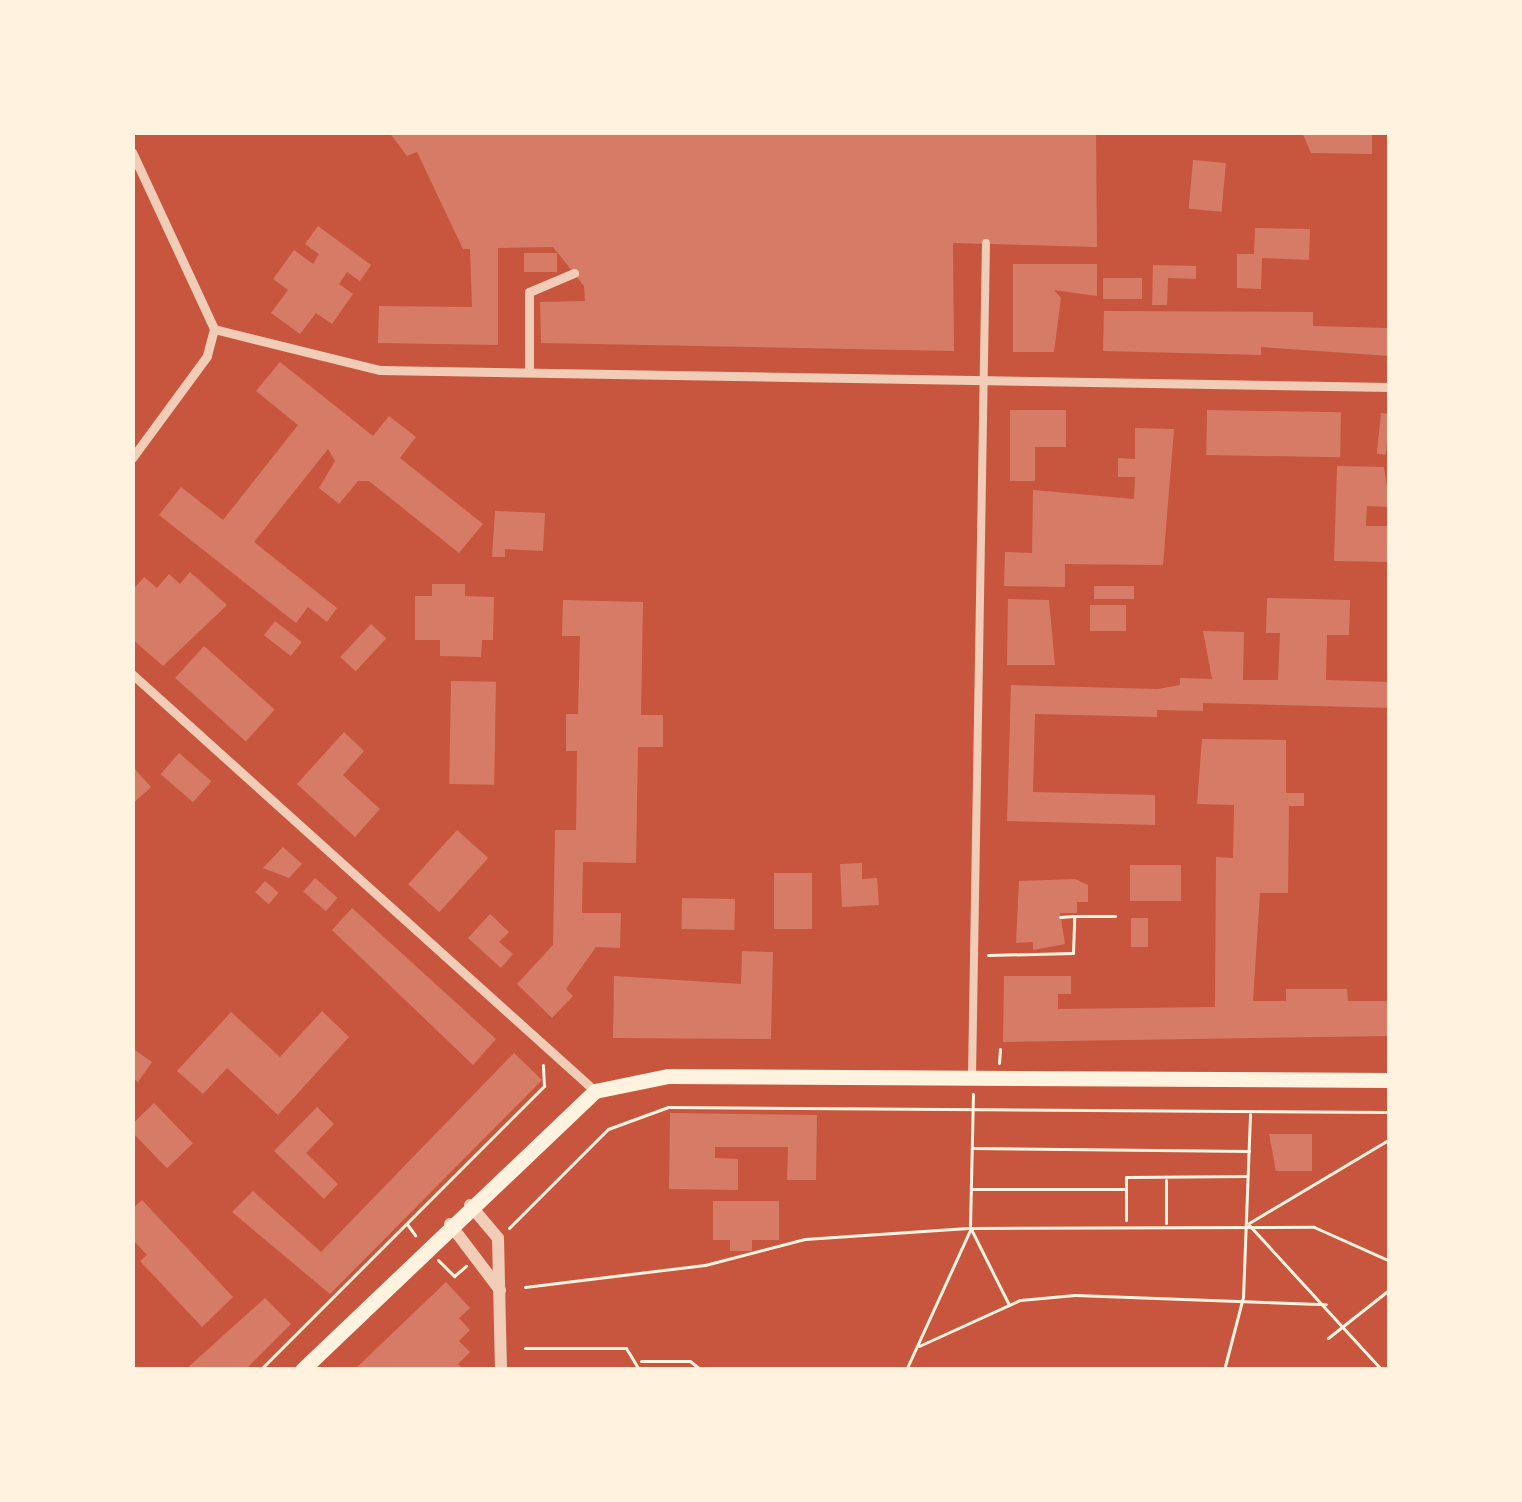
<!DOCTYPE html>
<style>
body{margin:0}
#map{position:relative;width:1522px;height:1502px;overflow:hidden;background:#c8553d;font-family:Helvetica,sans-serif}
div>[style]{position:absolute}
.building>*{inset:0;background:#d67c66;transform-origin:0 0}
.path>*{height:3px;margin:-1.5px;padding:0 1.5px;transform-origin:1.5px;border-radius:1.5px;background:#fff3e0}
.pedestrian>*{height:8px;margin:-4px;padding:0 4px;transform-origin:4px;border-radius:4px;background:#f1ccb7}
.minor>*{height:9px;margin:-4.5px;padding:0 4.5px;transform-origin:4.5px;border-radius:4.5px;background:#f1ccb7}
.tertiary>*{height:12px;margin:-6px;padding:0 6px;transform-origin:6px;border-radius:6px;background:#f1ccb7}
.primary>*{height:15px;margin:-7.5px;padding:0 7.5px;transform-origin:7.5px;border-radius:7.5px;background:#fff3e0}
span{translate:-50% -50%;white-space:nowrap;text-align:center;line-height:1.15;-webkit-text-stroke:12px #fff3e0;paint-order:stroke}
.frame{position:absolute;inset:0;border:135px solid #fff3e0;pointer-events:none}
</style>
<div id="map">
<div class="building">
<div style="clip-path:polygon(389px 132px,1096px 132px,1097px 247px,953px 243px,954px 351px,541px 343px,540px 302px,585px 301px,584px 286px,553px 247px,498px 248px,498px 345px,378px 343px,379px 306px,472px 307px,470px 249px,463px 249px,417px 152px,407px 156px)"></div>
<div style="clip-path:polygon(1302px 132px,1372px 132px,1372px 154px,1311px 153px)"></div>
<div style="left:1193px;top:160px;width:33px;height:49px;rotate:5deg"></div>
<div style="clip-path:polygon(318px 226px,371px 265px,360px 281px,347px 272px,339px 284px,353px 294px,332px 324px,316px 313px,300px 334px,271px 313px,288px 290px,273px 279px,294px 250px,313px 264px,319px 254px,305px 244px)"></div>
<div style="clip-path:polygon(1255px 228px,1310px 229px,1309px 260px,1262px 258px,1261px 289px,1237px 288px,1237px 254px,1254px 254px)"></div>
<div style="left:524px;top:253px;width:33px;height:19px"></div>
<div style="clip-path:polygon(1013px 264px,1097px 264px,1097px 296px,1054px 290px,1061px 298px,1054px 352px,1013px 352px)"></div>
<div style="clip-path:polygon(1153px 265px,1196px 266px,1196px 279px,1168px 278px,1167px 305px,1152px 305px)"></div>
<div style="left:1103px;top:278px;width:39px;height:21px"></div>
<div style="clip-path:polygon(1104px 311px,1313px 312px,1313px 326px,1390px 328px,1390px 356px,1261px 347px,1261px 355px,1103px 351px)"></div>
<div style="clip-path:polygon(280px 362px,373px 436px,389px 416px,416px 437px,400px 458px,483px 524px,459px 553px,369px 481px,358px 481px,339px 504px,319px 488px,335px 461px,328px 449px,254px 542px,337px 608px,327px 622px,308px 607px,296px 623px,159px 515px,181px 487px,223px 520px,298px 425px,256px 391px)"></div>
<div style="clip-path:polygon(1010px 410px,1066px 410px,1066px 447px,1035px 447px,1035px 481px,1010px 481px)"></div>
<div style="left:1207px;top:410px;width:134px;height:45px;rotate:1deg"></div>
<div style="left:1381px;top:413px;width:9px;height:41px;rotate:6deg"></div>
<div style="clip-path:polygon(1135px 428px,1174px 429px,1163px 565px,1065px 564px,1065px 587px,1004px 586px,1005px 552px,1032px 553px,1033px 490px,1134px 499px,1135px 477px,1118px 477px,1118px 458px,1135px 459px)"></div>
<div style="clip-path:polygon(1337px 466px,1384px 467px,1390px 507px,1367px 506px,1366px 526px,1390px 526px,1390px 562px,1334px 561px)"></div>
<div style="clip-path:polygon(495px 511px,545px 513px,543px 551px,505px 549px,505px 557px,492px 557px)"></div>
<div style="clip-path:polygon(190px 572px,227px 605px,163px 666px,132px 639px,132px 591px,144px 577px,157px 588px,169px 574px,180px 584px)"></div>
<div style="clip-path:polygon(432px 584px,465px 584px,465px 596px,494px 597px,493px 640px,482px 640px,481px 657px,440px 656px,440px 640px,415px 640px,415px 596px,432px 596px)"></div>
<div style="left:1094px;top:586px;width:40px;height:13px"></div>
<div style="clip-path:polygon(1267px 598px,1350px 600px,1349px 635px,1327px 635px,1326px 680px,1390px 682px,1390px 708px,1203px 703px,1203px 711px,1157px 710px,1157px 717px,1035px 714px,1033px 792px,1155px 795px,1155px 825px,1007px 821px,1011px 685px,1158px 689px,1180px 685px,1180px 678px,1212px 679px,1203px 631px,1244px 632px,1243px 680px,1278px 680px,1280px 633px,1266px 633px)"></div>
<div style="clip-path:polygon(1008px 599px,1049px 600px,1055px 665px,1007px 665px)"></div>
<div style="clip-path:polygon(563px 600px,643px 602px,641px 715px,663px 715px,663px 747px,638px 747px,636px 863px,583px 862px,582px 913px,621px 913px,620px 948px,596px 947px,566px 989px,573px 996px,552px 1018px,517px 984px,553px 945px,555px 830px,576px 830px,577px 751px,566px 751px,566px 714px,578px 714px,580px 636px,562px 636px)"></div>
<div style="left:1090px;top:605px;width:36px;height:26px"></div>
<div style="left:275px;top:621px;width:34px;height:18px;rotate:38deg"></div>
<div style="left:371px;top:624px;width:21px;height:45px;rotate:43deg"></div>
<div style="left:204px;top:646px;width:95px;height:43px;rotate:42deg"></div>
<div style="left:451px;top:681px;width:45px;height:103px;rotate:1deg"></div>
<div style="clip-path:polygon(344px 732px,364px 751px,343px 775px,380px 809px,355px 837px,297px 784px)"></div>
<div style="clip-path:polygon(1202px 739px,1286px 740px,1286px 793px,1304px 793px,1304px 806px,1289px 806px,1288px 893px,1260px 893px,1253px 1001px,1286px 1001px,1286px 989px,1347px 989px,1348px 1001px,1390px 1001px,1390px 1036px,1003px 1042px,1004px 976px,1071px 976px,1071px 994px,1058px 994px,1058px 1009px,1215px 1007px,1216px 857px,1233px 858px,1234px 805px,1197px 804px)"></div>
<div style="left:179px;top:753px;width:43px;height:28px;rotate:41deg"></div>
<div style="clip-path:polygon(132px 766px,151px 787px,132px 804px)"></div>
<div style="left:457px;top:830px;width:42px;height:73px;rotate:42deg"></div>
<div style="clip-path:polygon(283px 847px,302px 864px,289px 878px,263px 868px)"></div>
<div style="clip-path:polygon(862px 863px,862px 879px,877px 878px,879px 905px,842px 907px,840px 864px)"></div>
<div style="left:1130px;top:865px;width:51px;height:36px"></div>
<div style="left:774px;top:873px;width:38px;height:56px"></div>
<div style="left:315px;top:878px;width:30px;height:18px;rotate:41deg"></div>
<div style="clip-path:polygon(1075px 879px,1088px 885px,1088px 902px,1077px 902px,1077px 913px,1060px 913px,1065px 944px,1033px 950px,1033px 942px,1016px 943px,1019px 881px)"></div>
<div style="left:265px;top:881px;width:18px;height:15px;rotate:41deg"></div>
<div style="left:682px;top:898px;width:53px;height:31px;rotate:1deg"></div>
<div style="clip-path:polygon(352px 908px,496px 1039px,473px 1065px,332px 930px)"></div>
<div style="clip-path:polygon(490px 914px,509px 932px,499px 942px,513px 954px,501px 968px,468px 938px)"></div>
<div style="left:1131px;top:918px;width:17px;height:29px"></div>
<div style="clip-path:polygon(742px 951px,773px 952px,771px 1039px,613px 1038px,614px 976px,741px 984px)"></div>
<div style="clip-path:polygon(322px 1011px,349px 1037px,278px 1115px,227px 1068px,203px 1094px,177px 1071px,231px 1012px,280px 1057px)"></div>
<div style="clip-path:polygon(132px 1048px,152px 1062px,138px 1082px,132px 1078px)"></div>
<div style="clip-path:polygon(514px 1053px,542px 1080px,330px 1294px,232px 1212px,253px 1191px,321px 1252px)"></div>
<div style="left:154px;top:1103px;width:56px;height:36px;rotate:46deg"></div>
<div style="clip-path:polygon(317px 1107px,334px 1124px,306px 1153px,338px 1184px,324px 1199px,274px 1151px)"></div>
<div style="clip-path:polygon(670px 1113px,817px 1115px,816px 1180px,787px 1180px,788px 1147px,715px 1147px,715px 1158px,738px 1159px,738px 1190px,669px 1189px)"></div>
<div style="clip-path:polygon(1269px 1134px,1312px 1134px,1312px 1171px,1276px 1171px)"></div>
<div style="clip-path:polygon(142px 1200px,233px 1297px,202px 1327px,140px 1261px,147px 1255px,132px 1239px,132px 1209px)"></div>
<div style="clip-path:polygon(713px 1201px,779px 1201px,779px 1240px,752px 1240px,752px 1251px,730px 1251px,730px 1240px,713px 1240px)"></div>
<div style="clip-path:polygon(446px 1282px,470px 1308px,459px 1318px,470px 1330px,459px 1341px,470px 1352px,458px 1364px,464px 1370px,354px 1370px)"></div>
<div style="clip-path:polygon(265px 1298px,291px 1324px,245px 1370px,185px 1370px)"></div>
</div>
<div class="path">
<div style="left:1075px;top:916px;width:40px"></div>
<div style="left:988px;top:955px;width:85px;rotate:-1.3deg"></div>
<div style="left:1073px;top:953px;width:37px;rotate:-88deg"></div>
<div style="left:1074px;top:916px;width:14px;rotate:176deg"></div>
<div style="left:999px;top:1063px;width:14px;rotate:-86deg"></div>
<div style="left:973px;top:1094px;width:134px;rotate:91.3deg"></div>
<div style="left:970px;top:1228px;width:344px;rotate:-0.2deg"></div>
<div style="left:1314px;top:1227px;width:83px;rotate:24.1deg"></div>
<div style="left:972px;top:1148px;width:277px;rotate:0.6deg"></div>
<div style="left:1166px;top:1180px;width:43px;rotate:90deg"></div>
<div style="left:973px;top:1189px;width:152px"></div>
<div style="left:1126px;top:1220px;width:43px;rotate:-90deg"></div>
<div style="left:1126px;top:1177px;width:121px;rotate:-0.5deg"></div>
<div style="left:1249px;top:1223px;width:164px;rotate:-30.8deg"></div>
<div style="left:407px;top:1224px;width:14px;rotate:54deg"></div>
<div style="left:1249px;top:1225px;width:197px;rotate:47.5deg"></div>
<div style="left:509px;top:1228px;width:140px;rotate:-45deg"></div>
<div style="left:608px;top:1129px;width:64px;rotate:-20.1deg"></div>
<div style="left:668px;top:1107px;width:722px;rotate:0.4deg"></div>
<div style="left:971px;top:1229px;width:85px;rotate:63.4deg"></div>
<div style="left:438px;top:1260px;width:23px;rotate:45deg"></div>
<div style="left:454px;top:1276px;width:16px;rotate:-40deg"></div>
<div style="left:525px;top:1287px;width:181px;rotate:-7deg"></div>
<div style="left:705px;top:1265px;width:103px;rotate:-14.6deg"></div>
<div style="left:805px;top:1239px;width:163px;rotate:-3.9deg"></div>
<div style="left:1328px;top:1338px;width:79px;rotate:-38.3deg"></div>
<div style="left:919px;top:1346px;width:111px;rotate:-24.5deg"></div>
<div style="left:1020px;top:1300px;width:55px;rotate:-5.2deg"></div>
<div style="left:1075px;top:1295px;width:251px;rotate:2.1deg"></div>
<div style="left:525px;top:1348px;width:101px"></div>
<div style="left:626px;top:1348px;width:26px;rotate:59deg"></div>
<div style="left:641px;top:1361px;width:49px"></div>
<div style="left:690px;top:1361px;width:14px;rotate:39deg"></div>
<div style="left:260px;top:1370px;width:402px;rotate:-45deg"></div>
<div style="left:544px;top:1086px;width:21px;rotate:-93deg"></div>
<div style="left:906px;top:1370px;width:154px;rotate:-65.4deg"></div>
<div style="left:1224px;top:1370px;width:75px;rotate:-75.4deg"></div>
<div style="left:1243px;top:1297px;width:183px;rotate:-87.8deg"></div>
</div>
<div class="pedestrian">
<div style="left:972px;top:1076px;width:833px;rotate:-89.04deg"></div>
</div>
<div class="minor">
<div style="left:132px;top:152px;width:195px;rotate:65.1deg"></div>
<div style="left:214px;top:329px;width:28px;rotate:105deg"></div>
<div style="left:207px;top:356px;width:127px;rotate:126.3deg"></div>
<div style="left:214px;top:329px;width:171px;rotate:13.9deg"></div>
<div style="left:380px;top:370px;width:1010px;rotate:0.96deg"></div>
<div style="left:529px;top:372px;width:80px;rotate:-90deg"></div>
<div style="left:529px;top:292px;width:49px;rotate:-22.9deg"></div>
<div style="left:132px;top:674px;width:623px;rotate:42.01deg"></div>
</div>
<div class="tertiary">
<div style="left:470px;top:1205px;width:43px;rotate:49.7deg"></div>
<div style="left:498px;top:1238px;width:132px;rotate:88.7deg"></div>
<div style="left:450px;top:1224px;width:83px;rotate:52.9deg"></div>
</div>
<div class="primary">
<div style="left:302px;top:1370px;width:405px;rotate:-43.6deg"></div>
<div style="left:595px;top:1091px;width:75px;rotate:-11.6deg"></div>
<div style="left:668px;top:1076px;width:722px;rotate:0.32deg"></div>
</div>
<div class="frame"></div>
</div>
